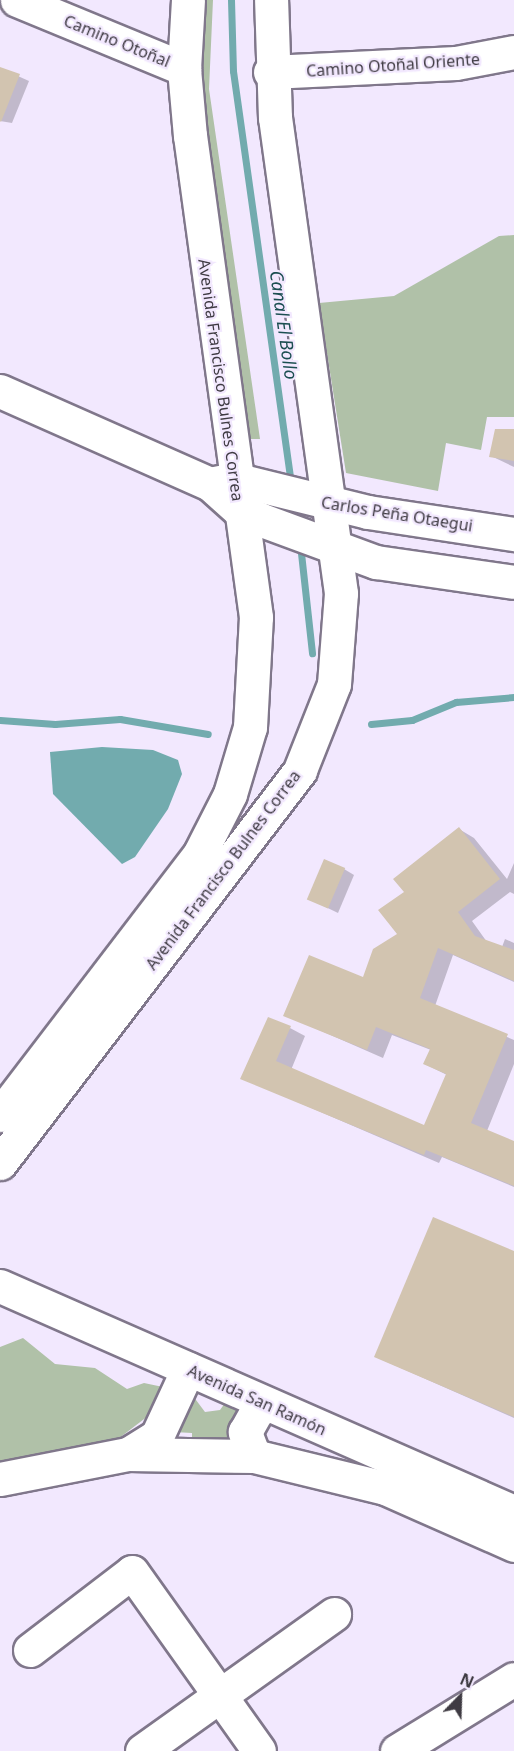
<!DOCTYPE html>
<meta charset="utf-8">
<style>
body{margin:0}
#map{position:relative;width:514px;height:1751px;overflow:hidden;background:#f2e8fe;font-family:"Noto Sans",sans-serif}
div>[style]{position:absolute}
.green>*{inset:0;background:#b0c1a8}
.water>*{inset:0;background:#72abae}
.shadow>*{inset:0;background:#0003}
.stream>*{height:7px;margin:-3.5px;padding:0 3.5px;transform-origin:3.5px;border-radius:3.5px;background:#72abae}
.building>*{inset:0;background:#d2c4b0;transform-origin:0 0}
.roads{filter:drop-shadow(2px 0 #80778b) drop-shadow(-2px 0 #80778b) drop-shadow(0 2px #80778b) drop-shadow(0 -2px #80778b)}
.minor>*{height:33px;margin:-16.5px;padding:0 16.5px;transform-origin:16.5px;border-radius:16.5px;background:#fff}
span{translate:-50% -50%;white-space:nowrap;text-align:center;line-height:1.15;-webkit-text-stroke:4.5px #f2e8fe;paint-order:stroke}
.street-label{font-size:16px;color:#3f3b43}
.water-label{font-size:18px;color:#1b4e51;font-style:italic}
.north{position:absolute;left:430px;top:1667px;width:60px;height:60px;-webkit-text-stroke:4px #f2e8fe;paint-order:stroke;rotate:23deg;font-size:16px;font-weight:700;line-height:24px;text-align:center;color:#3f3b43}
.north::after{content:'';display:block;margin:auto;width:21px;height:27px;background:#3f3b43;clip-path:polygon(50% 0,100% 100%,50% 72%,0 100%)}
</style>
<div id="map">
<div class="green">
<div style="clip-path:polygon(193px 0,213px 0,209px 89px,260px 439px,241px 439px,188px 37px)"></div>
<div style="clip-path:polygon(514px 235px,514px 417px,487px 417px,481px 450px,446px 443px,438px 491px,346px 473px,319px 303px,394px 296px,499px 236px)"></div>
<div style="clip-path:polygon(23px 1338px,55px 1364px,95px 1368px,127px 1389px,144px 1383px,163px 1387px,152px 1413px,114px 1442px,0 1469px,0 1347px)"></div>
<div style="clip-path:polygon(190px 1392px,205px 1412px,220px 1410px,230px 1396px,249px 1405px,235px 1440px,192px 1440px,192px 1433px,174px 1432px)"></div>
</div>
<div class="water">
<div style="clip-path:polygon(102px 747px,153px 750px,178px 760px,182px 774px,168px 809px,135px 857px,122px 864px,53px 794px,50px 752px)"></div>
</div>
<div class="shadow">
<div style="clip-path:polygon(0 68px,29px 81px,12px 123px,0 121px)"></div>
<div style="clip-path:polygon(514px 430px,514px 467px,491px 456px)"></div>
<div style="clip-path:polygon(459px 829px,474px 838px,507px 879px,514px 863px,514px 894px,510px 892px,472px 921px,487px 942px,502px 947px,505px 939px,514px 943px,514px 982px,453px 955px,435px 1006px,514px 1040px,514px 1064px,487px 1131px,514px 1143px,514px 1187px,442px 1157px,439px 1163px,242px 1078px,290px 1028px,305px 1036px,291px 1070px,425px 1127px,447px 1075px,425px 1064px,431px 1050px,392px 1035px,383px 1058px,285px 1015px,363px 979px,399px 934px,406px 892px)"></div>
<div style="clip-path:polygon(344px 869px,354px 875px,338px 913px,309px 899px)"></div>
<div style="clip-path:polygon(514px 1253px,514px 1418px,376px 1357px)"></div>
</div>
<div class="stream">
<div style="left:231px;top:0;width:71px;rotate:88.4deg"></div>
<div style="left:233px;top:71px;width:415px;rotate:82deg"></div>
<div style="left:300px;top:544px;width:110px;rotate:83.7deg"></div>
<div style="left:0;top:720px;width:55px;rotate:4.2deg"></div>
<div style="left:55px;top:724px;width:65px;rotate:-4.4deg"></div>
<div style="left:120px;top:719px;width:89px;rotate:9.7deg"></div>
<div style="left:371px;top:724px;width:41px;rotate:-5.6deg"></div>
<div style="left:412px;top:720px;width:48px;rotate:-22.2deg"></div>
<div style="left:456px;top:702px;width:58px;rotate:-4.9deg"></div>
</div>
<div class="building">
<div style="clip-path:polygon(0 67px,20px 74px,1px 122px,0 121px)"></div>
<div style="clip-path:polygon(495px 429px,514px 429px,514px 461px,489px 457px)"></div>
<div style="clip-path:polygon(459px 827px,500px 879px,458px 912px,475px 936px,514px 950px,514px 981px,438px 948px,420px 998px,508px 1034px,471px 1123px,514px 1141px,514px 1186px,426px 1150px,424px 1155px,240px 1079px,268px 1017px,291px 1026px,276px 1061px,424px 1125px,446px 1074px,423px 1064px,430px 1049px,376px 1027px,367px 1050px,283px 1016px,309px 955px,363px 977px,373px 949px,397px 934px,378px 910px,404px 892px,393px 879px)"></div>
<div style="left:324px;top:859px;width:23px;height:44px;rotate:23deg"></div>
<div style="clip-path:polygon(433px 1217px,514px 1251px,514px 1417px,374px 1357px)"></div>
</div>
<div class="roads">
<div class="minor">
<div style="left:17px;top:0;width:181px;rotate:22.4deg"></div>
<div style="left:270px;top:72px;width:186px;rotate:-2.8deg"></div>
<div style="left:456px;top:63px;width:59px;rotate:-10.7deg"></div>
<div style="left:0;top:391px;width:230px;rotate:23.9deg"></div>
<div style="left:210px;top:484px;width:39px;rotate:42deg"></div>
<div style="left:239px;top:510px;width:22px;rotate:24deg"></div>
<div style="left:259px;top:519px;width:125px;rotate:20.2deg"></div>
<div style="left:376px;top:562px;width:139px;rotate:8.2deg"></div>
<div style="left:215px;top:483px;width:19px;rotate:-12deg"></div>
<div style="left:234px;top:479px;width:138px;rotate:13.8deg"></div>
<div style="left:368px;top:512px;width:148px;rotate:8.6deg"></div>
<div style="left:0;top:1115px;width:330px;rotate:-52.6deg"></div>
<div style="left:200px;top:853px;width:66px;rotate:-63deg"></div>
<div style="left:230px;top:794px;width:70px;rotate:-73.4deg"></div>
<div style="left:250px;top:727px;width:110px;rotate:-86.9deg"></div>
<div style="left:256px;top:617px;width:486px;rotate:-97.8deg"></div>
<div style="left:190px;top:136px;width:67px;rotate:-95.1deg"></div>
<div style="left:184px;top:69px;width:69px;rotate:-86.7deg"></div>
<div style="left:0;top:1163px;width:494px;rotate:-52.6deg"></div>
<div style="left:300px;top:770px;width:92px;rotate:-68.4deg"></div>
<div style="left:334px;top:684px;width:91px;rotate:-85.6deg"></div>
<div style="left:341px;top:593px;width:480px;rotate:-97.9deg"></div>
<div style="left:275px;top:118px;width:118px;rotate:-91.9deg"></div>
<div style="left:0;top:1286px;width:561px;rotate:23.73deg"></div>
<div style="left:128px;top:1454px;width:34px;rotate:-32deg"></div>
<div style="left:157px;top:1436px;width:74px;rotate:-65.2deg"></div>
<div style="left:254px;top:1456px;width:26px;rotate:-111deg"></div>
<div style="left:245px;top:1432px;width:25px;rotate:-61deg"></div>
<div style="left:257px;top:1410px;width:13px;rotate:-23deg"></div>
<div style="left:0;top:1479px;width:130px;rotate:-11.1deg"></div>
<div style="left:128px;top:1454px;width:126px;rotate:0.9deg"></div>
<div style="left:254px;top:1456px;width:135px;rotate:13.7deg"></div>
<div style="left:385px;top:1488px;width:141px;rotate:23.8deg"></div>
<div style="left:30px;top:1650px;width:128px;rotate:-37.4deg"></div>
<div style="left:132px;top:1572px;width:219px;rotate:54.6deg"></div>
<div style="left:142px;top:1751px;width:236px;rotate:-35.5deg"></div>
<div style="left:397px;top:1751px;width:137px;rotate:-31.6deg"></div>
</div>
</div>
<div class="street-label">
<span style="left:117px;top:41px;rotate:22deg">Camino Otoñal</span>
<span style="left:393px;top:65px;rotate:-4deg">Camino Otoñal Oriente</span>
<span style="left:221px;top:380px;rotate:82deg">Avenida Francisco Bulnes Correa</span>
<span style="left:397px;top:514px;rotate:9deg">Carlos Peña Otaegui</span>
<span style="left:223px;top:870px;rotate:-53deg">Avenida Francisco Bulnes Correa</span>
<span style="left:257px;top:1400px;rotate:24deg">Avenida San Ramón</span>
</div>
<div class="water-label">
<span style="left:284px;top:325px;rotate:82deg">Canal El Bollo</span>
</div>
<div class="north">N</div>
</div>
